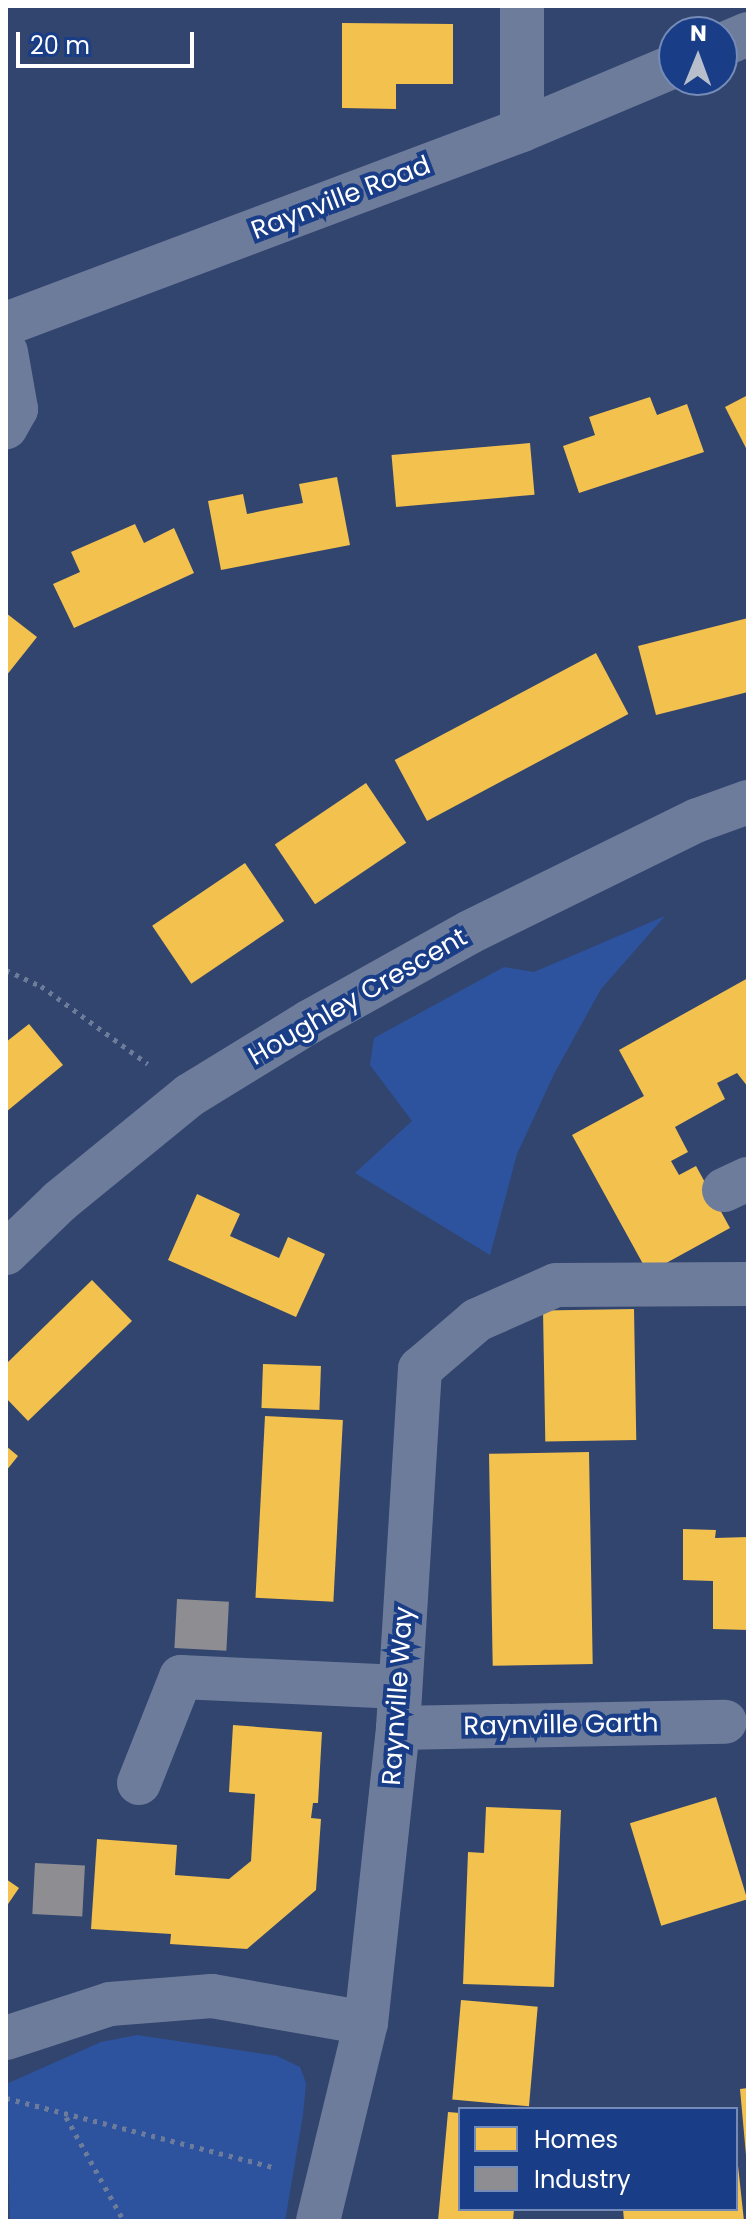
<!DOCTYPE html>
<style>
body{margin:0}
#map{position:relative;width:754px;height:2227px;overflow:hidden;background:#32456e;font-family:Poppins,sans-serif}
div>[style]{position:absolute}
.green>*{inset:0;background:#2d539e}
.homes>*{inset:0;background:#f2c14e;transform-origin:0 0}
.industry>*{inset:0;background:#8d8d92;transform-origin:0 0}
.path>*{height:5px;margin-top:-2.5px;transform-origin:0;background:repeating-linear-gradient(90deg,#6e7c9c 0 4px,transparent 0 10px)}
.minor>*{height:44px;margin:-22px;padding:0 22px;transform-origin:22px;border-radius:22px;background:#6e7c9c}
span{translate:-50% -50%;white-space:nowrap;text-align:center;line-height:1.15;-webkit-text-stroke:8px #193d87;paint-order:stroke}
.street-label{font-size:26px;color:#fff}
.frame{position:absolute;inset:0;border:8px solid #fff;pointer-events:none}
.legend{position:absolute;left:458px;top:2107px;width:280px;height:104px;box-sizing:border-box;background:#193d87;border:2px solid #758bb7;margin:0;padding:10px 14px;list-style:none;font-size:24px;color:#fff}
.legend li{display:flex;align-items:center;gap:16px;height:40px}
.legend b{width:40px;border:2px solid #758bb7}
.north{position:absolute;left:658px;top:16px;width:80px;height:80px;box-sizing:border-box;background:#193d87;border:2px solid #758bb7;border-radius:50%;rotate:1deg;font-size:22px;font-weight:700;line-height:32px;text-align:center;color:#fff}
.north::after{content:'';display:block;margin:auto;width:28px;height:36px;background:#b7becc;clip-path:polygon(50% 0,100% 100%,50% 72%,0 100%)}
.scale{position:absolute;left:16px;top:32px;width:178px;height:36px;box-sizing:border-box;border:4px solid #fff;border-top:0;padding-left:10px;font-size:24px;line-height:28px;white-space:nowrap;color:#fff;-webkit-text-stroke:6px #193d87;paint-order:stroke}
</style>
<div id="map">
<div class="green">
<div style="clip-path:polygon(665px 916px,601px 989px,554px 1074px,517px 1154px,490px 1255px,355px 1173px,412px 1121px,370px 1065px,374px 1038px,504px 967px,534px 972px)"></div>
<div style="clip-path:polygon(137px 2035px,277px 2056px,300px 2067px,306px 2083px,303px 2115px,285px 2221px,10px 2221px,6px 2084px,101px 2042px)"></div>
</div>
<div class="homes">
<div style="clip-path:polygon(342px 23px,453px 24px,453px 84px,396px 84px,396px 109px,342px 108px)"></div>
<div style="clip-path:polygon(748px 395px,748px 452px,725px 407px)"></div>
<div style="clip-path:polygon(650px 397px,657px 415px,687px 404px,704px 452px,579px 493px,563px 446px,595px 435px,589px 417px)"></div>
<div style="left:530px;top:443px;width:52px;height:139px;rotate:85deg"></div>
<div style="clip-path:polygon(337px 477px,350px 545px,221px 570px,208px 501px,243px 494px,247px 514px,276px 508px,303px 503px,299px 484px)"></div>
<div style="clip-path:polygon(135px 524px,144px 543px,174px 528px,194px 573px,74px 628px,53px 584px,80px 572px,71px 552px)"></div>
<div style="clip-path:polygon(6px 613px,37px 637px,6px 676px)"></div>
<div style="clip-path:polygon(748px 618px,748px 692px,656px 715px,638px 646px)"></div>
<div style="left:596px;top:653px;width:69px;height:228px;rotate:62deg"></div>
<div style="left:366px;top:783px;width:72px;height:110px;rotate:56deg"></div>
<div style="left:245px;top:863px;width:70px;height:112px;rotate:56deg"></div>
<div style="clip-path:polygon(748px 978px,748px 1087px,737px 1073px,717px 1083px,725px 1099px,675px 1127px,688px 1152px,671px 1161px,679px 1175px,696px 1166px,730px 1228px,648px 1273px,572px 1135px,644px 1096px,619px 1050px)"></div>
<div style="clip-path:polygon(29px 1024px,63px 1065px,6px 1112px,6px 1042px)"></div>
<div style="clip-path:polygon(197px 1194px,240px 1214px,230px 1236px,279px 1258px,288px 1237px,325px 1254px,296px 1317px,168px 1260px)"></div>
<div style="clip-path:polygon(92px 1280px,132px 1321px,28px 1421px,6px 1398px,6px 1364px)"></div>
<div style="left:634px;top:1309px;width:131px;height:91px;rotate:89deg"></div>
<div style="left:263px;top:1364px;width:58px;height:44px;rotate:2deg"></div>
<div style="left:265px;top:1416px;width:78px;height:182px;rotate:3deg"></div>
<div style="clip-path:polygon(6px 1446px,18px 1456px,6px 1471px)"></div>
<div style="left:589px;top:1452px;width:212px;height:100px;rotate:89deg"></div>
<div style="clip-path:polygon(683px 1529px,716px 1530px,715px 1538px,748px 1537px,748px 1630px,713px 1629px,713px 1581px,683px 1580px)"></div>
<div style="clip-path:polygon(233px 1725px,322px 1732px,318px 1803px,313px 1803px,311px 1818px,321px 1819px,316px 1890px,247px 1949px,170px 1944px,171px 1934px,91px 1929px,97px 1839px,177px 1845px,175px 1875px,229px 1879px,251px 1861px,255px 1794px,229px 1792px)"></div>
<div style="left:716px;top:1797px;width:107px;height:90px;rotate:73deg"></div>
<div style="clip-path:polygon(486px 1807px,561px 1810px,554px 1987px,463px 1984px,468px 1852px,484px 1853px)"></div>
<div style="clip-path:polygon(6px 1879px,19px 1888px,6px 1907px)"></div>
<div style="left:461px;top:2000px;width:77px;height:100px;rotate:5deg"></div>
<div style="clip-path:polygon(748px 2088px,748px 2155px,746px 2155px,740px 2089px)"></div>
<div style="clip-path:polygon(448px 2112px,460px 2113px,460px 2209px,514px 2209px,513px 2221px,438px 2221px)"></div>
<div style="clip-path:polygon(736px 2147px,744px 2221px,624px 2221px,623px 2209px,736px 2209px)"></div>
</div>
<div class="industry">
<div style="left:177px;top:1599px;width:52px;height:49px;rotate:3deg"></div>
<div style="left:35px;top:1863px;width:50px;height:51px;rotate:3deg"></div>
</div>
<div class="path">
<div style="left:6px;top:970px;width:38px;rotate:25deg"></div>
<div style="left:41px;top:986px;width:132px;rotate:36.1deg"></div>
<div style="left:6px;top:2098px;width:279px;rotate:14.5deg"></div>
<div style="left:66px;top:2117px;width:119px;rotate:60.9deg"></div>
</div>
<div class="minor">
<div style="left:522px;top:6px;width:124px;rotate:90deg"></div>
<div style="left:722px;top:45px;width:28px;rotate:-23deg"></div>
<div style="left:6px;top:324px;width:551px;rotate:-20.6deg"></div>
<div style="left:522px;top:130px;width:165px;rotate:-22.8deg"></div>
<div style="left:6px;top:352px;width:58px;rotate:80deg"></div>
<div style="left:16px;top:409px;width:21px;rotate:119deg"></div>
<div style="left:724px;top:1190px;width:26px;rotate:-25deg"></div>
<div style="left:6px;top:1253px;width:75px;rotate:-43.9deg"></div>
<div style="left:60px;top:1201px;width:168px;rotate:-39.2deg"></div>
<div style="left:190px;top:1095px;width:140px;rotate:-31.5deg"></div>
<div style="left:309px;top:1022px;width:184px;rotate:-29.2deg"></div>
<div style="left:470px;top:932px;width:254px;rotate:-26.2deg"></div>
<div style="left:698px;top:820px;width:53px;rotate:-19.8deg"></div>
<div style="left:398px;top:1728px;width:327px;rotate:-1.1deg"></div>
<div style="left:139px;top:1783px;width:114px;rotate:-68.4deg"></div>
<div style="left:181px;top:1677px;width:219px;rotate:2.6deg"></div>
<div style="left:6px;top:2038px;width:109px;rotate:-18.1deg"></div>
<div style="left:110px;top:2004px;width:102px;rotate:-4.5deg"></div>
<div style="left:212px;top:1996px;width:156px;rotate:9.9deg"></div>
<div style="left:318px;top:2221px;width:204px;rotate:-76.4deg"></div>
<div style="left:366px;top:2023px;width:297px;rotate:-83.8deg"></div>
<div style="left:398px;top:1728px;width:360px;rotate:-86.5deg"></div>
<div style="left:420px;top:1369px;width:75px;rotate:-40.7deg"></div>
<div style="left:477px;top:1320px;width:86px;rotate:-23.9deg"></div>
<div style="left:556px;top:1285px;width:192px;rotate:-0.3deg"></div>
</div>
<div class="street-label">
<span style="left:341px;top:198px;rotate:-21deg">Raynville Road</span>
<span style="left:358px;top:997px;rotate:-30deg">Houghley Crescent</span>
<span style="left:398px;top:1696px;rotate:-86deg">Raynville Way</span>
<span style="left:561px;top:1725px;rotate:-1deg">Raynville Garth</span>
</div>
<div class="frame"></div>
<ul class="legend">
<li><b style="height:22px;background:#f2c14e"></b>Homes</li>
<li><b style="height:22px;background:#8d8d92"></b>Industry</li>
</ul>
<div class="north">N</div>
<div class="scale">20 m</div>
</div>
